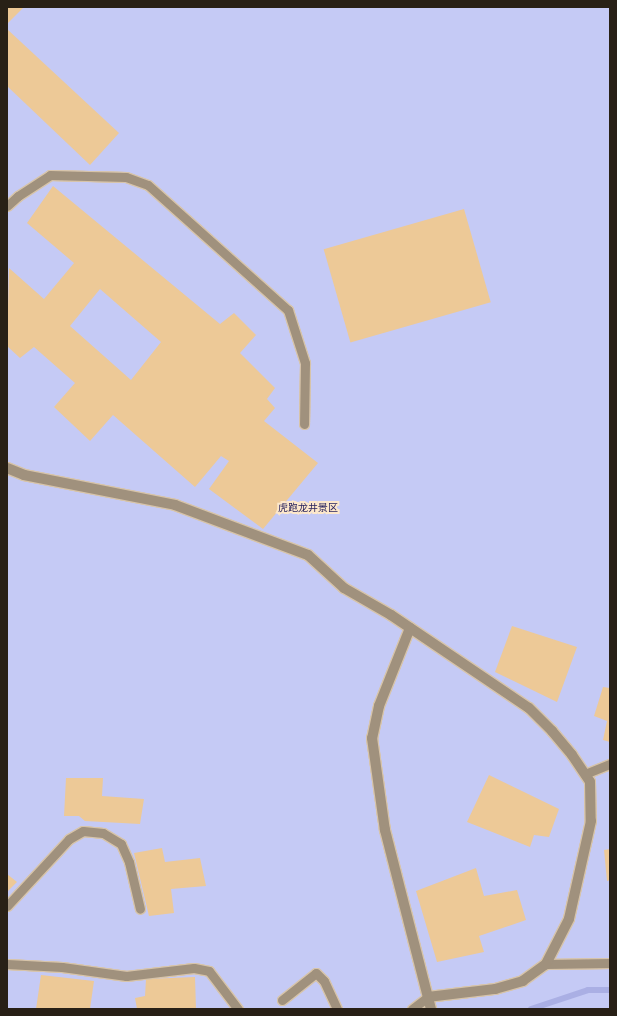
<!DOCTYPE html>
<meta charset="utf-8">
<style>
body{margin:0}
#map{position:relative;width:617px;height:1016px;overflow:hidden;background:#fde8cb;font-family:Helvetica,"Noto Sans SC",sans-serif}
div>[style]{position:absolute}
.green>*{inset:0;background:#c5caf5;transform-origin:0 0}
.stream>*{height:6px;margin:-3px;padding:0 3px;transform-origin:3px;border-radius:3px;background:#aaafe4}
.building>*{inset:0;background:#edc997;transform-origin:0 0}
.roads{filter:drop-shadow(1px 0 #d7c4aa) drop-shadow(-1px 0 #d7c4aa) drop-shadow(0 1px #d7c4aa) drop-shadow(0 -1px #d7c4aa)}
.lane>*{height:9px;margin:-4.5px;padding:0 4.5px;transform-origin:4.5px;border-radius:4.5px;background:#a0917d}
.street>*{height:10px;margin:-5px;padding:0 5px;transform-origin:5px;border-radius:5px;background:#a0917d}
span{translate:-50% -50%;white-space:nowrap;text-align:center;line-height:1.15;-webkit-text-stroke:4px #fde8cb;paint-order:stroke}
.park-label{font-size:10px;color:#231f5c}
.frame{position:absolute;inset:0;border:8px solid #282016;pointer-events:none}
</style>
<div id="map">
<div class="green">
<div style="left:7px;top:7px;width:603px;height:1002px"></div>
</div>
<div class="stream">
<div style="left:531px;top:1009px;width:60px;rotate:-18.4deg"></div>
<div style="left:588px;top:990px;width:22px"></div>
</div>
<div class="building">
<div style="clip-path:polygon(7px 7px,23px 8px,7px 24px)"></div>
<div style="clip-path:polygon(7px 29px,119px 133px,90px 165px,7px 86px)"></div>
<div style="clip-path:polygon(evenodd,53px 186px,220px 324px,234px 313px,256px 335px,240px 353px,275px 388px,267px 399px,275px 408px,264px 421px,318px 463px,263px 529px,209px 489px,229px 461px,221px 456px,195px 487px,113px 415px,90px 441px,54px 407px,75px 383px,34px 347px,20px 358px,7px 346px,9px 268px,44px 299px,74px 263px,27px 223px,53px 186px,100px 289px,161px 342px,131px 380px,70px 326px,100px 289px)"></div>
<div style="left:464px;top:209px;width:97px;height:146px;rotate:74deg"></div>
<div style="clip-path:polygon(512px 626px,577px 647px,557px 702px,495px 672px)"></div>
<div style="clip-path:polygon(603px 687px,610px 688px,610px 742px,603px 740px,607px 721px,594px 716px)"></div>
<div style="clip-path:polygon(489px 775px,559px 809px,549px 837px,534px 835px,530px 847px,467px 822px)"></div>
<div style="clip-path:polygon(66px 778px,103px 778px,102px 796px,144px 799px,140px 824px,85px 821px,79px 816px,64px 816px)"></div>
<div style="clip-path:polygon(162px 848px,165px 862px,200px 858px,206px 886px,171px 889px,174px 913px,149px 916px,134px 853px)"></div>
<div style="clip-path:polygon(610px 849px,610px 880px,607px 881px,604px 850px)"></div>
<div style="clip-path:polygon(476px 868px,484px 896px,517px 890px,526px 920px,479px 936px,484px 952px,437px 962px,416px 891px)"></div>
<div style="clip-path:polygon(7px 874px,17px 882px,7px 892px)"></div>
<div style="clip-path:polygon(41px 975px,94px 981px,90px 1009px,36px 1009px)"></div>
<div style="clip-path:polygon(195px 977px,196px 1009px,137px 1009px,135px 998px,145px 996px,146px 979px)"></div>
</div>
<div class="roads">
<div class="lane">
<div style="left:7px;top:206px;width:15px;rotate:-42deg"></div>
<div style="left:18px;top:196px;width:38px;rotate:-33deg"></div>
<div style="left:50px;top:175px;width:76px;rotate:1.5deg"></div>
<div style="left:126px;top:177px;width:23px;rotate:20deg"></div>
<div style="left:148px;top:185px;width:188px;rotate:41.8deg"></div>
<div style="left:288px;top:310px;width:56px;rotate:72.2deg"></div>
<div style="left:305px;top:363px;width:61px;rotate:90.9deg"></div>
<div style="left:585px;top:774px;width:27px;rotate:-22deg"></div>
<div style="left:7px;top:906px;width:91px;rotate:-47.2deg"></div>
<div style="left:69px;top:839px;width:16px;rotate:-30deg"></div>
<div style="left:83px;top:831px;width:20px;rotate:6deg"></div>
<div style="left:103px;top:833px;width:21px;rotate:31deg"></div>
<div style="left:121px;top:844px;width:20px;rotate:66deg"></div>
<div style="left:129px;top:862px;width:48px;rotate:76.8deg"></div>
<div style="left:7px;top:964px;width:55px;rotate:3.1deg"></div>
<div style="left:62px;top:967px;width:65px;rotate:8deg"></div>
<div style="left:126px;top:976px;width:68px;rotate:-6.7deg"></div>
<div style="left:194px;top:968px;width:15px;rotate:11deg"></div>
<div style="left:209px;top:971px;width:48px;rotate:52.7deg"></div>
<div style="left:546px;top:964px;width:64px;rotate:-0.9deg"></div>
<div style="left:282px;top:1000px;width:43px;rotate:-38.5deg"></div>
<div style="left:316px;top:973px;width:11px;rotate:45deg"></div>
<div style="left:324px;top:981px;width:31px;rotate:65deg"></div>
<div style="left:412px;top:1009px;width:20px;rotate:-37deg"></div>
</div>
<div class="street">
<div style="left:7px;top:468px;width:18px;rotate:22deg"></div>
<div style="left:24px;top:475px;width:154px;rotate:11.2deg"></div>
<div style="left:175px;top:505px;width:142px;rotate:20.6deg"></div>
<div style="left:308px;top:555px;width:49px;rotate:42.5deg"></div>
<div style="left:344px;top:588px;width:54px;rotate:29.9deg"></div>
<div style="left:391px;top:615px;width:166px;rotate:34deg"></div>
<div style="left:529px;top:708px;width:33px;rotate:45deg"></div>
<div style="left:552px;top:731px;width:31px;rotate:50deg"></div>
<div style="left:572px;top:755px;width:32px;rotate:56deg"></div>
<div style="left:590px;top:782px;width:39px;rotate:89deg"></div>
<div style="left:591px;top:821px;width:100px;rotate:102.7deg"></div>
<div style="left:569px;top:919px;width:51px;rotate:117.1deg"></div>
<div style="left:546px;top:964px;width:29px;rotate:144deg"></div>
<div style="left:523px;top:981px;width:29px;rotate:164deg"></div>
<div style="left:495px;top:989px;width:67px;rotate:173.2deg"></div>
<div style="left:410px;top:628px;width:84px;rotate:111.7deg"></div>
<div style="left:379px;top:706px;width:33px;rotate:102deg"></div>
<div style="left:372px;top:738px;width:93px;rotate:82deg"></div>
<div style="left:385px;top:830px;width:185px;rotate:75.6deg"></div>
</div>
</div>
<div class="park-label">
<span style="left:308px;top:508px">虎跑龙井景区</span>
</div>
<div class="frame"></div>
</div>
